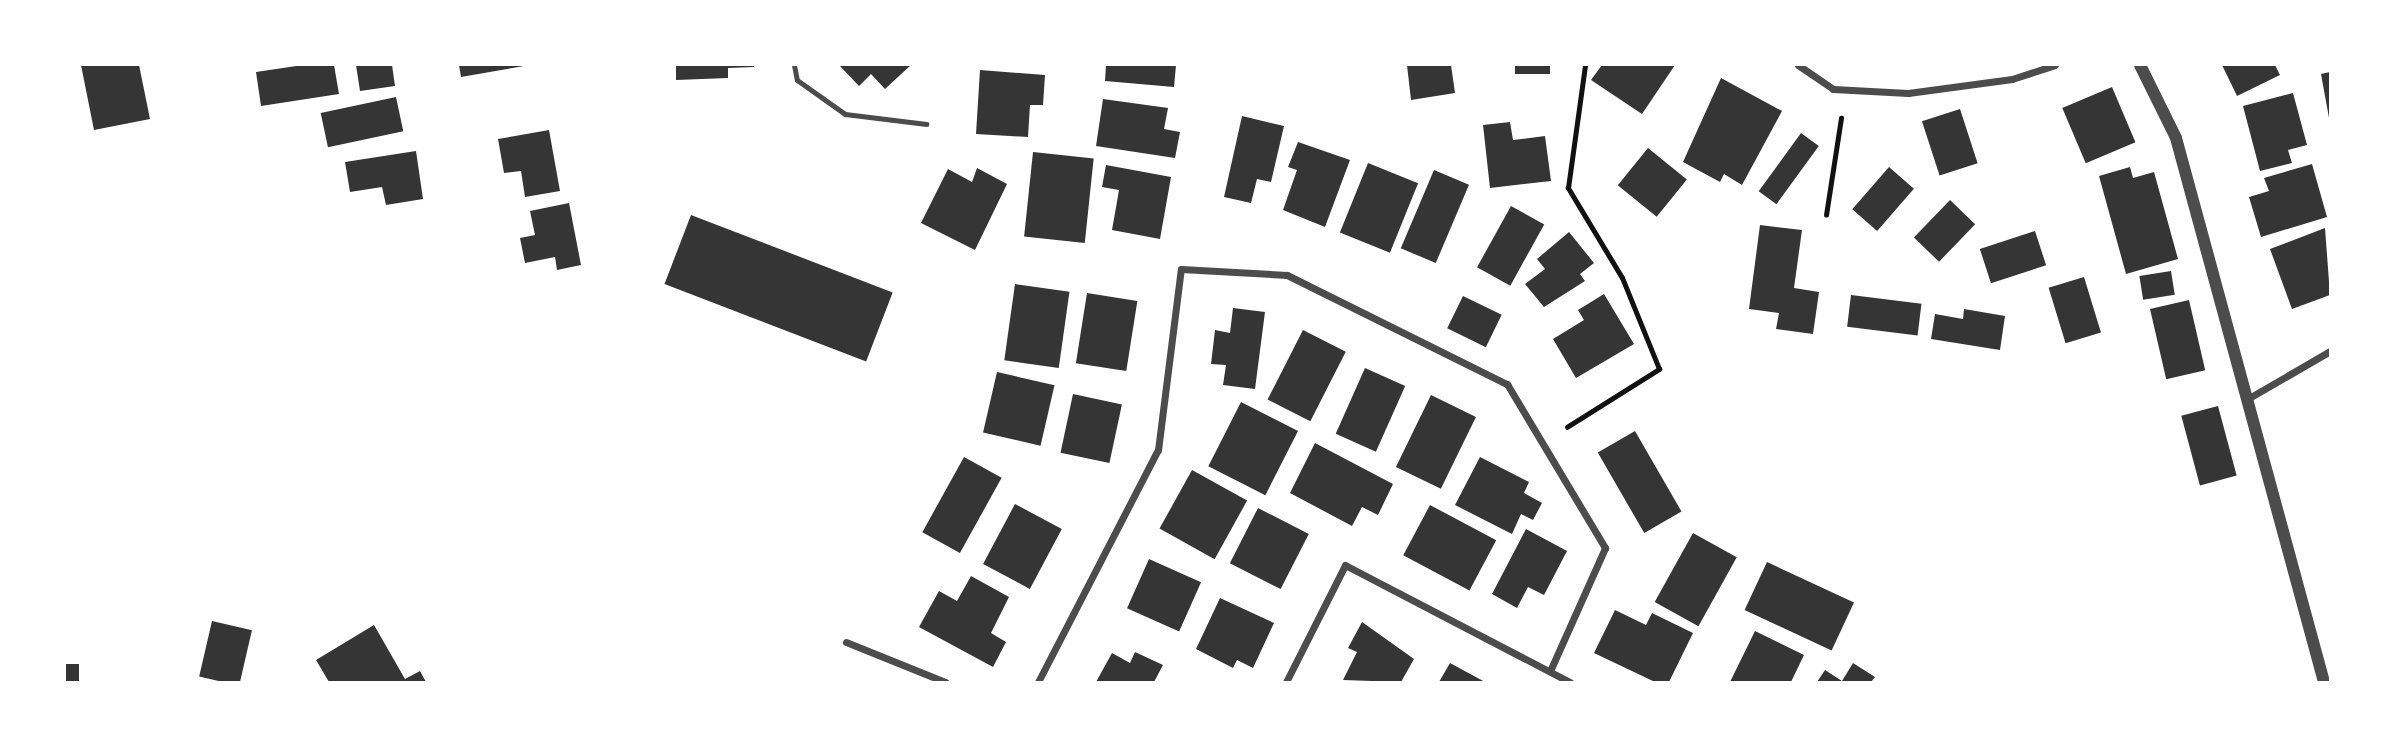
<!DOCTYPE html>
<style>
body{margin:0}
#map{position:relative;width:2395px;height:747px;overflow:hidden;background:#fff;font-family:Helvetica,sans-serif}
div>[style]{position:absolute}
.building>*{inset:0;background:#353535;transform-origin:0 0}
.path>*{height:4.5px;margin:-2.25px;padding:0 2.25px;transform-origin:2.25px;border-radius:2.25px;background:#111}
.service>*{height:5px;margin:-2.5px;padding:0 2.5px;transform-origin:2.5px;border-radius:2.5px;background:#4c4c4c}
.minor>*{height:7px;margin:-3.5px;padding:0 3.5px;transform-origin:3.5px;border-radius:3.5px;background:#4c4c4c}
.tertiary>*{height:12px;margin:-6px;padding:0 6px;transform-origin:6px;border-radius:6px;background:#4c4c4c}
span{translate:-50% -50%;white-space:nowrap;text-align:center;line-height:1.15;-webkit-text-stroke:7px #fff;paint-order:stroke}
.frame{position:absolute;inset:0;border:66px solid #fff;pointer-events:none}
</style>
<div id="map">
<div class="building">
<div style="clip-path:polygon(81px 65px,139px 65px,150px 119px,94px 130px)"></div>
<div style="clip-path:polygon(303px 65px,334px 65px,339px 94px,261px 106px,256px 72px)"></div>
<div style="clip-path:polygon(356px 65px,392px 65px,395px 86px,360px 91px)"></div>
<div style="clip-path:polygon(459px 65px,524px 65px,524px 66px,461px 77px)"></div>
<div style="clip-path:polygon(676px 65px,754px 65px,754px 67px,728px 68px,728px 78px,676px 80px)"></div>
<div style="clip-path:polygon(839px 65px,911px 65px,885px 89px,871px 74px,859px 86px)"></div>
<div style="clip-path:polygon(1106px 65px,1176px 65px,1174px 87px,1105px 81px)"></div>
<div style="clip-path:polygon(1407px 65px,1451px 65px,1455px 93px,1411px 100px)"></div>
<div style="left:1515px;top:65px;width:35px;height:9px"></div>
<div style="clip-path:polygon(1602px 65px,1675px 65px,1642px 114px,1591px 80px)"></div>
<div style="clip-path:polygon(2222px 65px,2275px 65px,2280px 75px,2237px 96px)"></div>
<div style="clip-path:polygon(980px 70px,1045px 75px,1043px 105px,1030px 105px,1028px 137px,976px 134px)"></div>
<div style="clip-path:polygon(2330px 72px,2330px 118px,2329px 118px,2321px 74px)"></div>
<div style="clip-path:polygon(1721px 78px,1782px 111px,1742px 185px,1724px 174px,1720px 182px,1683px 162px)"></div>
<div style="left:2112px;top:87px;width:60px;height:54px;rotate:67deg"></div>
<div style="clip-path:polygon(2293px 93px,2307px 145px,2288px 150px,2292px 163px,2260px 171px,2243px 106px)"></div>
<div style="left:396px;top:97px;width:35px;height:77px;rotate:78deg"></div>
<div style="clip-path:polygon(1103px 99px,1168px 108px,1164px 129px,1180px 132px,1175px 158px,1096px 146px)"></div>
<div style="left:1960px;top:109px;width:57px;height:40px;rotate:72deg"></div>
<div style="clip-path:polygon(1242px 116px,1284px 126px,1271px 182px,1257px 179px,1251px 203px,1224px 197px)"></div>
<div style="clip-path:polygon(1510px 122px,1513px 140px,1545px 136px,1551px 181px,1490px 188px,1483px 125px)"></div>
<div style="clip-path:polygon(549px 130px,560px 191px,525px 197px,521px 171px,504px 173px,498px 139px)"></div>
<div style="left:1801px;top:133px;width:22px;height:72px;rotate:36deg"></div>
<div style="clip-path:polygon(1298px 142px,1350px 160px,1325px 227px,1283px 210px,1297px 170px,1288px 167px)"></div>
<div style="left:1648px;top:148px;width:50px;height:48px;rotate:39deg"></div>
<div style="clip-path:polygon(416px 151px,423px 199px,386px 205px,382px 187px,350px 192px,345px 162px)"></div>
<div style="left:1033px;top:152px;width:61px;height:85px;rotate:6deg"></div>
<div style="left:1368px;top:163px;width:54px;height:75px;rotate:22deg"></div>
<div style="clip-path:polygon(2312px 164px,2327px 217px,2261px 237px,2249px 197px,2269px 191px,2264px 178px)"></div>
<div style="clip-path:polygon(1106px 165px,1171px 177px,1160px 239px,1112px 230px,1119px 190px,1102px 187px)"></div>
<div style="left:1889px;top:167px;width:33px;height:56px;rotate:41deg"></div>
<div style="clip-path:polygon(2130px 167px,2133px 178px,2154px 172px,2178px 259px,2126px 274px,2099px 176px)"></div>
<div style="clip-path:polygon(977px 168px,1007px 184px,975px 250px,921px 223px,948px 169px,972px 182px)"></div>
<div style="left:1434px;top:170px;width:38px;height:85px;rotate:23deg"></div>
<div style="left:1950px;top:200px;width:35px;height:52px;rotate:44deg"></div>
<div style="clip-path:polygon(569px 203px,581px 265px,557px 270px,555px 257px,525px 263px,520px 238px,535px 235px,530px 211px)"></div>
<div style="left:1511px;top:206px;width:38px;height:70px;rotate:29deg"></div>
<div style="left:691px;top:215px;width:216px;height:74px;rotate:21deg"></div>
<div style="clip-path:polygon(1760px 225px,1802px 230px,1794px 288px,1819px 292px,1813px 334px,1776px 329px,1779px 313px,1749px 309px)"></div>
<div style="clip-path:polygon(2325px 228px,2330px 295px,2292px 309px,2270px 249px)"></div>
<div style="left:2035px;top:231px;width:36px;height:58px;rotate:72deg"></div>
<div style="clip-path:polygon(1569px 232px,1594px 263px,1580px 274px,1585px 281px,1544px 307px,1525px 284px,1545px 269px,1537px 259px)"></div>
<div style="left:2171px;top:271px;width:24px;height:32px;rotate:81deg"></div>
<div style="left:2084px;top:277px;width:58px;height:37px;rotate:73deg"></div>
<div style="left:1015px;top:284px;width:55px;height:77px;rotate:8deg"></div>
<div style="left:1087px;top:293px;width:51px;height:71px;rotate:9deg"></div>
<div style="clip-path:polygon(1604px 294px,1634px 344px,1576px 378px,1553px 339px,1584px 320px,1578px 310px)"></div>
<div style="left:1851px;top:295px;width:71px;height:32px;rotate:7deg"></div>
<div style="left:1463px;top:296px;width:43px;height:36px;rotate:26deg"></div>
<div style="left:2189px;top:300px;width:72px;height:40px;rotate:77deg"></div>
<div style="clip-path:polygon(1233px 308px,1265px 312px,1255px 389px,1223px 385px,1226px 365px,1211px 364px,1215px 330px,1230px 333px)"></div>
<div style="clip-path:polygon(1964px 309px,2005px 316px,2000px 350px,1931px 339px,1935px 314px,1963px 319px)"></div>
<div style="left:1303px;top:330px;width:48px;height:78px;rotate:27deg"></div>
<div style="left:1365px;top:368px;width:44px;height:72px;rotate:24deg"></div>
<div style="left:997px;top:372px;width:59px;height:62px;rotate:13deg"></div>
<div style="left:1073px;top:394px;width:50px;height:60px;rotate:12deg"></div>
<div style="left:1431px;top:395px;width:50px;height:80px;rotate:26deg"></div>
<div style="left:1241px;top:402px;width:64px;height:72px;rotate:27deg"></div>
<div style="left:2218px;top:406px;width:72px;height:38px;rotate:75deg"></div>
<div style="left:1635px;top:431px;width:93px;height:43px;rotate:60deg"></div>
<div style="clip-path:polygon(1315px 443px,1393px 484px,1378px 515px,1362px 507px,1352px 526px,1290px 493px)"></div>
<div style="left:964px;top:457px;width:43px;height:86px;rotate:29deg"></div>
<div style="clip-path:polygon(1480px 457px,1529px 482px,1524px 493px,1542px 503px,1533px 520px,1521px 514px,1512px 534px,1455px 505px)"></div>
<div style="left:1192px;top:470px;width:63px;height:67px;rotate:29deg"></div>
<div style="left:1015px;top:504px;width:53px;height:68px;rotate:28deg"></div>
<div style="left:1430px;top:505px;width:75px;height:57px;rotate:28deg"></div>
<div style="left:1258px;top:508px;width:57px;height:62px;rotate:27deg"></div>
<div style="clip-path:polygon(1526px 529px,1567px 551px,1544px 595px,1528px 587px,1517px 608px,1492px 594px)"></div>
<div style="left:1693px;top:533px;width:50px;height:79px;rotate:29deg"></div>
<div style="left:1149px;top:559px;width:57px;height:54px;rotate:24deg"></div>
<div style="left:1767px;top:562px;width:96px;height:53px;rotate:25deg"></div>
<div style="clip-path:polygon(971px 576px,1009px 597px,991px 633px,1006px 642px,993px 667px,919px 627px,939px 591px,957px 601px)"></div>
<div style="clip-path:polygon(1220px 598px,1274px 623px,1253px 668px,1237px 660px,1233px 668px,1196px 649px)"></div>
<div style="clip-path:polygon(1615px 610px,1646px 625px,1652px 613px,1693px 633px,1669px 682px,1655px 682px,1594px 653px)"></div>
<div style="left:212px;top:621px;width:41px;height:57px;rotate:13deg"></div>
<div style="clip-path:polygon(1362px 622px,1414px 659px,1401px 682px,1343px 680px,1357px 652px,1348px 648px)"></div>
<div style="clip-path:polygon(374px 625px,405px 679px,420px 671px,426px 682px,329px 682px,316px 660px)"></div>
<div style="clip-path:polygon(1755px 631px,1804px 655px,1791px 682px,1730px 682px)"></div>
<div style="clip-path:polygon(1135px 652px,1163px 665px,1154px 682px,1096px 682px,1112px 653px,1130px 663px)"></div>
<div style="clip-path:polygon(1450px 663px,1485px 682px,1439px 682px)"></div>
<div style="clip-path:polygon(1853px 663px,1875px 677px,1871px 682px,1817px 682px,1825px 670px,1842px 681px)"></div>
<div style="left:65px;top:664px;width:14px;height:18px"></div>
</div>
<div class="path">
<div style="left:1826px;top:215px;width:98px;rotate:-81.2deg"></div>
<div style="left:1567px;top:427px;width:109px;rotate:-32.2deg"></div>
<div style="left:1659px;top:369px;width:98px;rotate:-112.1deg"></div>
<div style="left:1622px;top:278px;width:105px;rotate:-121deg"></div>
<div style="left:1568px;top:188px;width:124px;rotate:-82.1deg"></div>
</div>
<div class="service">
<div style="left:794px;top:65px;width:15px;rotate:79deg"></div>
<div style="left:797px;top:80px;width:59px;rotate:35.3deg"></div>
<div style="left:845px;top:114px;width:82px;rotate:7deg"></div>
</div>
<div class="minor">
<div style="left:1798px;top:65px;width:42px;rotate:34.4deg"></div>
<div style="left:1833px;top:89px;width:75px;rotate:3.1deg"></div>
<div style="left:1908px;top:93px;width:105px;rotate:-7.7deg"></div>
<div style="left:2012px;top:79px;width:45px;rotate:-18deg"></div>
<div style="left:2249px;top:398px;width:94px;rotate:-30.1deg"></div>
<div style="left:846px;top:642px;width:107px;rotate:22deg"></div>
<div style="left:1038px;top:682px;width:261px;rotate:-62.7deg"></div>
<div style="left:1158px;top:450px;width:182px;rotate:-82.8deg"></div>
<div style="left:1181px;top:269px;width:106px;rotate:3.2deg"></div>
<div style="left:1287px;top:275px;width:246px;rotate:26.4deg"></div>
<div style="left:1507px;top:384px;width:191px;rotate:59.1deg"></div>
<div style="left:1605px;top:548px;width:135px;rotate:114.1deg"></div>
<div style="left:1286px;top:682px;width:131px;rotate:-63.2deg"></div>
<div style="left:1345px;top:565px;width:254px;rotate:27.5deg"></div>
</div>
<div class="tertiary">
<div style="left:2140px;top:65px;width:81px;rotate:63.7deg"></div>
<div style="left:2176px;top:138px;width:564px;rotate:74.78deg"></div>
</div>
<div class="frame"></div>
</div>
